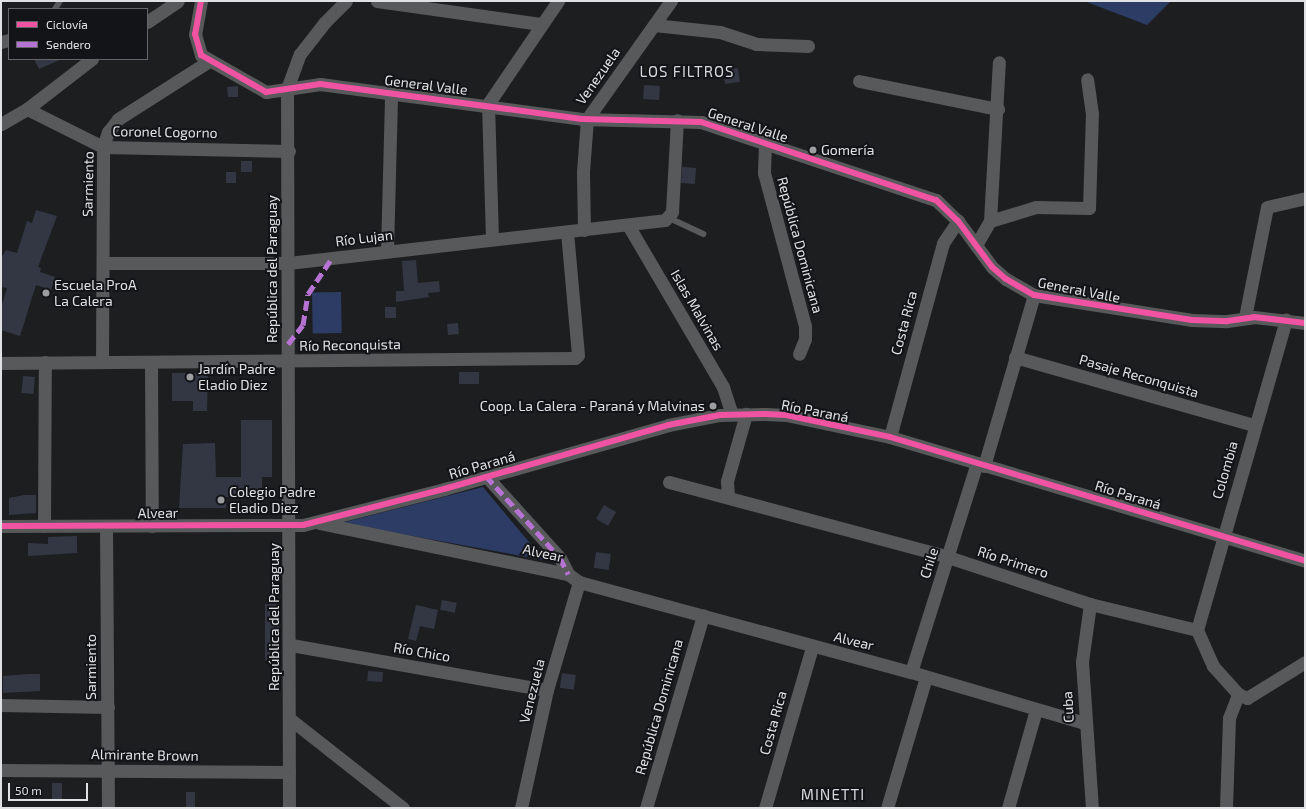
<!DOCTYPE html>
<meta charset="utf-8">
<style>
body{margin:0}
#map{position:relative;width:1306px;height:809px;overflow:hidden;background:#1c1e20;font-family:"Exo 2",sans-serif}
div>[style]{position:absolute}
.green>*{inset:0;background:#2d3c64;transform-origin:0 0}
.building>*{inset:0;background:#333743;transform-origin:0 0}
.service>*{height:6px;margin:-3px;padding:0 3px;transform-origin:3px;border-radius:3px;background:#58595a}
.minor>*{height:13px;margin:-6.5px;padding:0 6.5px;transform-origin:6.5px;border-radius:6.5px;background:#58595a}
.quiet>*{height:5px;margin-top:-2.5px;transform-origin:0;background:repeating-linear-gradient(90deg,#b673d3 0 10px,transparent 0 15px)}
.cycleway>*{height:6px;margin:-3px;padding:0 3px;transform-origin:3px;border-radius:3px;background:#f153a3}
.dots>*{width:11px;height:11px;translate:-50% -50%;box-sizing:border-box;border:2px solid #121418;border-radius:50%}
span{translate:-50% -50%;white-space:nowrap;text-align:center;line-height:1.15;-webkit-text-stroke:4px #121418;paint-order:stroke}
.street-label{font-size:14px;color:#e0e1e4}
.poi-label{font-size:14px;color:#e0e1e4}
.left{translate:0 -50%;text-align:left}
.right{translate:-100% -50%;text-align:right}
.neighbourhood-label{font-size:15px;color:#d6d8de;letter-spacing:1px}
.frame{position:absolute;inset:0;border:2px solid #e0e1e4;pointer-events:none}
.legend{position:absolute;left:8px;top:8px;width:140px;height:52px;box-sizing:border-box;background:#121418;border:1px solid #64666a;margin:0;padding:5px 7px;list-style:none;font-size:12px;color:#e0e1e4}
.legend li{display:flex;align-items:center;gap:8px;height:20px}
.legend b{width:20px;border:1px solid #64666a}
.scale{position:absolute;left:8px;top:783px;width:80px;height:18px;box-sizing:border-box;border:2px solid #e0e1e4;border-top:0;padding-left:5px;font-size:12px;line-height:14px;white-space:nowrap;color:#e0e1e4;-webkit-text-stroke:3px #121418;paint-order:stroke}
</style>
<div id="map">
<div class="green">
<div style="clip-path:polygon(1084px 1px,1171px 1px,1147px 25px)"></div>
<div style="left:341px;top:292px;width:41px;height:29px;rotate:89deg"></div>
<div style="clip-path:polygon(483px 487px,544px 560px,341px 523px)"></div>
</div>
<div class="building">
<div style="clip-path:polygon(34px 59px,62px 59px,39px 69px)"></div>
<div style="left:738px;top:68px;width:14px;height:15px;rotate:82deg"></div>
<div style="left:644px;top:85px;width:16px;height:14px;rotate:4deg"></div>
<div style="clip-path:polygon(238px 86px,238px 97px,228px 97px,227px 87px)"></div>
<div style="left:241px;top:161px;width:11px;height:11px"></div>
<div style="left:682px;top:167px;width:14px;height:16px;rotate:4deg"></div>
<div style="left:226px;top:172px;width:10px;height:11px"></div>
<div style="clip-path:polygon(36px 210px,57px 216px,38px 267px,41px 268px,40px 272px,55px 277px,51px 290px,36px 285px,20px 336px,1px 330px,1px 308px,7px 288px,1px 287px,1px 258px,6px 250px,17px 253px,27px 221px,32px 223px)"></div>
<div style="clip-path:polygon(416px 260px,418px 283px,439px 281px,440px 292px,428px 293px,429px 297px,396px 302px,396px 291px,404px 291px,402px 261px)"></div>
<div style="left:385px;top:307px;width:11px;height:11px"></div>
<div style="left:458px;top:323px;width:11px;height:11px;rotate:85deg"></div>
<div style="left:479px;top:372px;width:12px;height:20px;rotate:90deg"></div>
<div style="clip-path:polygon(172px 373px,208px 373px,207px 411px,193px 411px,193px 401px,172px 401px)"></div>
<div style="left:23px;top:376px;width:12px;height:17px;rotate:5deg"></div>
<div style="clip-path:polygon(241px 420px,272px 420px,272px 477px,262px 477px,262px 497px,226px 497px,226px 508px,179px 508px,183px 444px,215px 443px,216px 477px,241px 477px)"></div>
<div style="clip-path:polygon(24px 495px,36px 495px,36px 513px,9px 515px,9px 498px)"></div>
<div style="left:604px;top:505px;width:14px;height:16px;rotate:30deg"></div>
<div style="clip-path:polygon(77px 536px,77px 553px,28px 556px,28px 543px,48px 544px,48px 537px)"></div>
<div style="left:596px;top:552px;width:15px;height:16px;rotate:8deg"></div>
<div style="left:442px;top:600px;width:15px;height:10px;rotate:11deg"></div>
<div style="left:265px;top:604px;width:14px;height:57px"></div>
<div style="clip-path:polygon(416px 605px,438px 610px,434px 629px,420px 626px,416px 641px,408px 639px)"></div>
<div style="left:368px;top:671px;width:15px;height:10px;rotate:4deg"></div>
<div style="left:562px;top:673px;width:14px;height:15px;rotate:8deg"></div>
<div style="clip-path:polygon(28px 674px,40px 674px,40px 691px,3px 693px,3px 676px)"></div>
<div style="left:52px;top:783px;width:10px;height:16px"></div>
<div style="left:186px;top:792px;width:9px;height:16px"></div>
</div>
<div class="service">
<div style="left:55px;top:9px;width:9px;rotate:-58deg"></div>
<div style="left:669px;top:218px;width:38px;rotate:25deg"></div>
</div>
<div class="minor">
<div style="left:201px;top:1px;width:34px;rotate:100deg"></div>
<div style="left:195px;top:34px;width:22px;rotate:74deg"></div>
<div style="left:201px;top:55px;width:75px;rotate:29.6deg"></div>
<div style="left:266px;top:92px;width:55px;rotate:-8.4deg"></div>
<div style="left:320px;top:84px;width:264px;rotate:7.6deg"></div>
<div style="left:582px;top:119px;width:119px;rotate:1.4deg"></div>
<div style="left:701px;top:122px;width:248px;rotate:18.4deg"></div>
<div style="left:936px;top:200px;width:30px;rotate:44deg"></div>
<div style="left:958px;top:221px;width:57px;rotate:53.5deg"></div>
<div style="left:992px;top:267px;width:18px;rotate:41deg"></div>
<div style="left:1006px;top:279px;width:32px;rotate:30deg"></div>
<div style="left:1034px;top:295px;width:160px;rotate:9deg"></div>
<div style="left:1192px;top:320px;width:35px;rotate:2deg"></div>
<div style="left:1227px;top:321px;width:27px;rotate:-8deg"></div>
<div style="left:1254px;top:317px;width:51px;rotate:6.7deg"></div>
<div style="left:377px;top:1px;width:165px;rotate:8deg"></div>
<div style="left:147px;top:22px;width:37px;rotate:-34deg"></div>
<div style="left:654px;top:25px;width:66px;rotate:6.1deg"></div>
<div style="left:720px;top:32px;width:38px;rotate:18deg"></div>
<div style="left:756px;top:44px;width:52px;rotate:2.2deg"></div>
<div style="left:1px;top:42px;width:8px;rotate:-14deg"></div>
<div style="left:859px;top:81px;width:142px;rotate:11.4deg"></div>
<div style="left:27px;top:109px;width:85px;rotate:26.6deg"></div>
<div style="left:103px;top:147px;width:186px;rotate:1.2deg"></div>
<div style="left:1px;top:124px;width:30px;rotate:-30deg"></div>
<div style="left:27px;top:109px;width:82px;rotate:-37.6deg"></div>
<div style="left:765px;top:143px;width:30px;rotate:92deg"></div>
<div style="left:764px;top:173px;width:158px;rotate:75deg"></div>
<div style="left:805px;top:326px;width:13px;rotate:90deg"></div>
<div style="left:805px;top:339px;width:16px;rotate:112deg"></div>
<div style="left:990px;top:221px;width:48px;rotate:-16.9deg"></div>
<div style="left:1036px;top:207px;width:53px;rotate:1.1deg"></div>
<div style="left:1089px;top:208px;width:94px;rotate:-88.2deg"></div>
<div style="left:1092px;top:114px;width:35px;rotate:-98deg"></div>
<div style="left:628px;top:225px;width:188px;rotate:59.6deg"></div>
<div style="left:723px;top:387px;width:28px;rotate:72deg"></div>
<div style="left:584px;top:230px;width:58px;rotate:-91deg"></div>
<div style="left:583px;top:172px;width:53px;rotate:-85.7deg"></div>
<div style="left:587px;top:119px;width:145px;rotate:-54.6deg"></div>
<div style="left:492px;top:239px;width:135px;rotate:-91.7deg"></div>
<div style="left:488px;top:104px;width:125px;rotate:-55.8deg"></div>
<div style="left:976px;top:245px;width:28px;rotate:-60deg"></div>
<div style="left:990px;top:221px;width:159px;rotate:-86.8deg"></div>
<div style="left:387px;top:251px;width:157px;rotate:-88.5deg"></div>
<div style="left:103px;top:263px;width:185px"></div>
<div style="left:288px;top:263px;width:379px;rotate:-6.5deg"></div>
<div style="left:665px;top:220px;width:11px;rotate:-49deg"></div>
<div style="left:672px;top:212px;width:92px;rotate:-86.9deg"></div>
<div style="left:1245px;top:317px;width:112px;rotate:-78.7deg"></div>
<div style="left:1267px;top:207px;width:39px;rotate:-13deg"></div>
<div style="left:1015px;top:357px;width:248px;rotate:15.9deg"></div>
<div style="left:102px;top:361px;width:214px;rotate:-89.7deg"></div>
<div style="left:103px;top:147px;width:16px;rotate:-72deg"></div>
<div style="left:108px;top:132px;width:16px;rotate:-52deg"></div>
<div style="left:118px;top:119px;width:108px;rotate:-32.5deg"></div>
<div style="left:151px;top:362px;width:164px;rotate:89.7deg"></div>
<div style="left:1px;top:363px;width:574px;rotate:-0.5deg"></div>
<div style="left:575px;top:358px;width:4px;rotate:-45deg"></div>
<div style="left:578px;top:355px;width:123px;rotate:-95.1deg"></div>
<div style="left:890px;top:437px;width:201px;rotate:-74.7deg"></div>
<div style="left:943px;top:243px;width:27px;rotate:-56deg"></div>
<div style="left:984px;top:466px;width:178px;rotate:-73.7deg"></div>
<div style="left:486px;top:476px;width:110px;rotate:47.9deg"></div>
<div style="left:560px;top:558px;width:18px;rotate:63deg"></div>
<div style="left:669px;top:482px;width:289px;rotate:15deg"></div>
<div style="left:948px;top:557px;width:150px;rotate:18.3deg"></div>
<div style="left:1090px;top:604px;width:110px;rotate:13.7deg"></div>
<div style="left:1197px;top:630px;width:39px;rotate:66deg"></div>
<div style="left:1213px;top:666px;width:38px;rotate:48deg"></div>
<div style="left:1238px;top:694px;width:10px;rotate:24deg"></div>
<div style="left:1247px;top:698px;width:68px;rotate:-31.8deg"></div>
<div style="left:728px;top:496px;width:15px;rotate:-94deg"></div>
<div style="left:727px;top:481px;width:70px;rotate:-74.2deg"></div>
<div style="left:319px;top:523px;width:254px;rotate:11.6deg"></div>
<div style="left:568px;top:574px;width:14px;rotate:36deg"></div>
<div style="left:579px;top:582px;width:344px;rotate:15.2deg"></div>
<div style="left:911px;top:672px;width:180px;rotate:16.4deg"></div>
<div style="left:1px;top:526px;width:302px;rotate:-0.2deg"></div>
<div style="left:303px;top:525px;width:146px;rotate:-14.3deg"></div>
<div style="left:444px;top:489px;width:233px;rotate:-15.9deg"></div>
<div style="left:668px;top:425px;width:53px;rotate:-10.9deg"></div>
<div style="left:720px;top:415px;width:45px;rotate:-1.3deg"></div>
<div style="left:765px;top:414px;width:21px;rotate:3deg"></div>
<div style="left:786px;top:415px;width:106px;rotate:11.9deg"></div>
<div style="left:890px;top:437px;width:433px;rotate:16.6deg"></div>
<div style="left:44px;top:526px;width:164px;rotate:-89.7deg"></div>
<div style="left:106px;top:526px;width:282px;rotate:89.6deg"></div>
<div style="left:1090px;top:604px;width:59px;rotate:97.9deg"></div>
<div style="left:1082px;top:662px;width:146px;rotate:86.1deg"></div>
<div style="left:1197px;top:630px;width:323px;rotate:-74deg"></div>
<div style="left:291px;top:645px;width:260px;rotate:10deg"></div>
<div style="left:911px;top:672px;width:219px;rotate:-72.5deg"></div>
<div style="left:1px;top:705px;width:107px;rotate:1.1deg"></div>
<div style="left:290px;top:719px;width:144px;rotate:38.2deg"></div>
<div style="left:1px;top:770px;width:288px;rotate:0.4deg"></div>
<div style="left:289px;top:808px;width:719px;rotate:-90.16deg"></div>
<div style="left:287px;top:89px;width:37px;rotate:-70deg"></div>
<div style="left:300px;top:54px;width:39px;rotate:-52deg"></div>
<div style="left:324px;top:23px;width:31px;rotate:-45deg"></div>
<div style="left:521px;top:808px;width:121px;rotate:-77.6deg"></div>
<div style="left:547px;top:690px;width:113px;rotate:-73.5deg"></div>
<div style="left:646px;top:808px;width:201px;rotate:-73.5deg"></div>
<div style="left:765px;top:808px;width:168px;rotate:-73.7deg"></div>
<div style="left:887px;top:808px;width:137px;rotate:-73.4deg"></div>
<div style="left:1008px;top:808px;width:102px;rotate:-74.1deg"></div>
<div style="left:1226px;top:808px;width:90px;rotate:-88.1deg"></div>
<div style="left:1229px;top:718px;width:26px;rotate:-69deg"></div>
</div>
<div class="quiet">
<div style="left:288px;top:344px;width:24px;rotate:-52deg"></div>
<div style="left:303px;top:325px;width:31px;rotate:-81deg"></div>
<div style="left:308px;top:294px;width:43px;rotate:-56.3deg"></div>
<div style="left:486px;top:476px;width:110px;rotate:47.9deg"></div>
<div style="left:560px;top:558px;width:18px;rotate:63deg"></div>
</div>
<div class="cycleway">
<div style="left:201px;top:1px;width:34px;rotate:100deg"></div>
<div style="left:195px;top:34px;width:22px;rotate:74deg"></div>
<div style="left:201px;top:55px;width:75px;rotate:29.6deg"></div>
<div style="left:266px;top:92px;width:55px;rotate:-8.4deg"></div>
<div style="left:320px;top:84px;width:264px;rotate:7.6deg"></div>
<div style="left:582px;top:119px;width:119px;rotate:1.4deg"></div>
<div style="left:701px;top:122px;width:248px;rotate:18.4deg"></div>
<div style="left:936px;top:200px;width:30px;rotate:44deg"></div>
<div style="left:958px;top:221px;width:57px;rotate:53.5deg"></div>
<div style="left:992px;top:267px;width:18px;rotate:41deg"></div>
<div style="left:1006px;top:279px;width:32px;rotate:30deg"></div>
<div style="left:1034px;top:295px;width:160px;rotate:9deg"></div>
<div style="left:1192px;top:320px;width:35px;rotate:2deg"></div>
<div style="left:1227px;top:321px;width:27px;rotate:-8deg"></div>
<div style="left:1254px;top:317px;width:51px;rotate:6.7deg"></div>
<div style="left:1px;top:526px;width:302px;rotate:-0.2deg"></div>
<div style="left:303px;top:525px;width:146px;rotate:-14.3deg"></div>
<div style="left:444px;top:489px;width:233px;rotate:-15.9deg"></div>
<div style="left:668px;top:425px;width:53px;rotate:-10.9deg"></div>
<div style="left:720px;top:415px;width:45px;rotate:-1.3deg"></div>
<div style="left:765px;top:414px;width:21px;rotate:3deg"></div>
<div style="left:786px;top:415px;width:106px;rotate:11.9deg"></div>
<div style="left:890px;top:437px;width:433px;rotate:16.6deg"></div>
</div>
<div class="dots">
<div style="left:813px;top:150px;background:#9b9d9f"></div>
<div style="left:46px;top:293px;background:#9b9d9f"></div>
<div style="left:190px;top:377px;background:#9b9d9f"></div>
<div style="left:713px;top:406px;background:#9b9d9f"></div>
<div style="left:221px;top:500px;background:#9b9d9f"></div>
</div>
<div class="street-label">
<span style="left:598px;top:76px;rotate:-55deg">Venezuela</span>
<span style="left:426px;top:85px;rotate:7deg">General Valle</span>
<span style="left:748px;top:125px;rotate:18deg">General Valle</span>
<span style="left:165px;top:132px;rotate:1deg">Coronel Cogorno</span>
<span style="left:88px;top:184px;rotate:-89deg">Sarmiento</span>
<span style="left:364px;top:238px;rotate:-7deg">Río Lujan</span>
<span style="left:800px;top:245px;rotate:75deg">República Dominicana</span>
<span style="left:272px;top:269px;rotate:-90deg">República del Paraguay</span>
<span style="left:1079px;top:290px;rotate:11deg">General Valle</span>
<span style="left:697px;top:310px;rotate:60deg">Islas Malvinas</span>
<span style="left:904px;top:323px;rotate:-75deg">Costa Rica</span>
<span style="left:350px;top:345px;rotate:-1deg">Río Reconquista</span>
<span style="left:1139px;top:376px;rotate:16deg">Pasaje Reconquista</span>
<span style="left:815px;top:411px;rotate:11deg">Río Paraná</span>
<span style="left:482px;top:465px;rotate:-16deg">Río Paraná</span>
<span style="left:1225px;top:470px;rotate:-74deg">Colombia</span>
<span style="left:1128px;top:495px;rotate:17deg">Río Paraná</span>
<span style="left:158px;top:513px;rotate:-1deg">Alvear</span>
<span style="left:543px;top:553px;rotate:12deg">Alvear</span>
<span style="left:1013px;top:562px;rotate:18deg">Río Primero</span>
<span style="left:929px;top:563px;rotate:-72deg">Chile</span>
<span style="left:274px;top:617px;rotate:-90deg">República del Paraguay</span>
<span style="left:854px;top:641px;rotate:14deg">Alvear</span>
<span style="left:422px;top:652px;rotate:10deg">Río Chico</span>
<span style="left:91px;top:667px;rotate:-90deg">Sarmiento</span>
<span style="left:532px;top:691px;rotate:-76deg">Venezuela</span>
<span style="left:659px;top:707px;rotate:-74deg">República Dominicana</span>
<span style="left:1068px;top:707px;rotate:-93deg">Cuba</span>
<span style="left:773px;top:723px;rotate:-74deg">Costa Rica</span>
<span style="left:145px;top:755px;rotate:1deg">Almirante Brown</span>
</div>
<div class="poi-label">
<span class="left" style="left:821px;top:150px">Gomería</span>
<span class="left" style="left:54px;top:293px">Escuela ProA<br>La Calera</span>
<span class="left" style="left:198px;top:377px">Jardín Padre<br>Eladio Diez</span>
<span class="right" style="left:705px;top:406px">Coop. La Calera - Paraná y Malvinas</span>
<span class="left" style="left:229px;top:500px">Colegio Padre<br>Eladio Diez</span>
</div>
<div class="neighbourhood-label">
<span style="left:687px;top:72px">LOS FILTROS</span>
<span style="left:833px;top:795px">MINETTI</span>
</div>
<div class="frame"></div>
<ul class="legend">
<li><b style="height:5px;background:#f153a3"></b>Ciclovía</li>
<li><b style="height:5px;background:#b673d3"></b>Sendero</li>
</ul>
<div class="scale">50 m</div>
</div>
